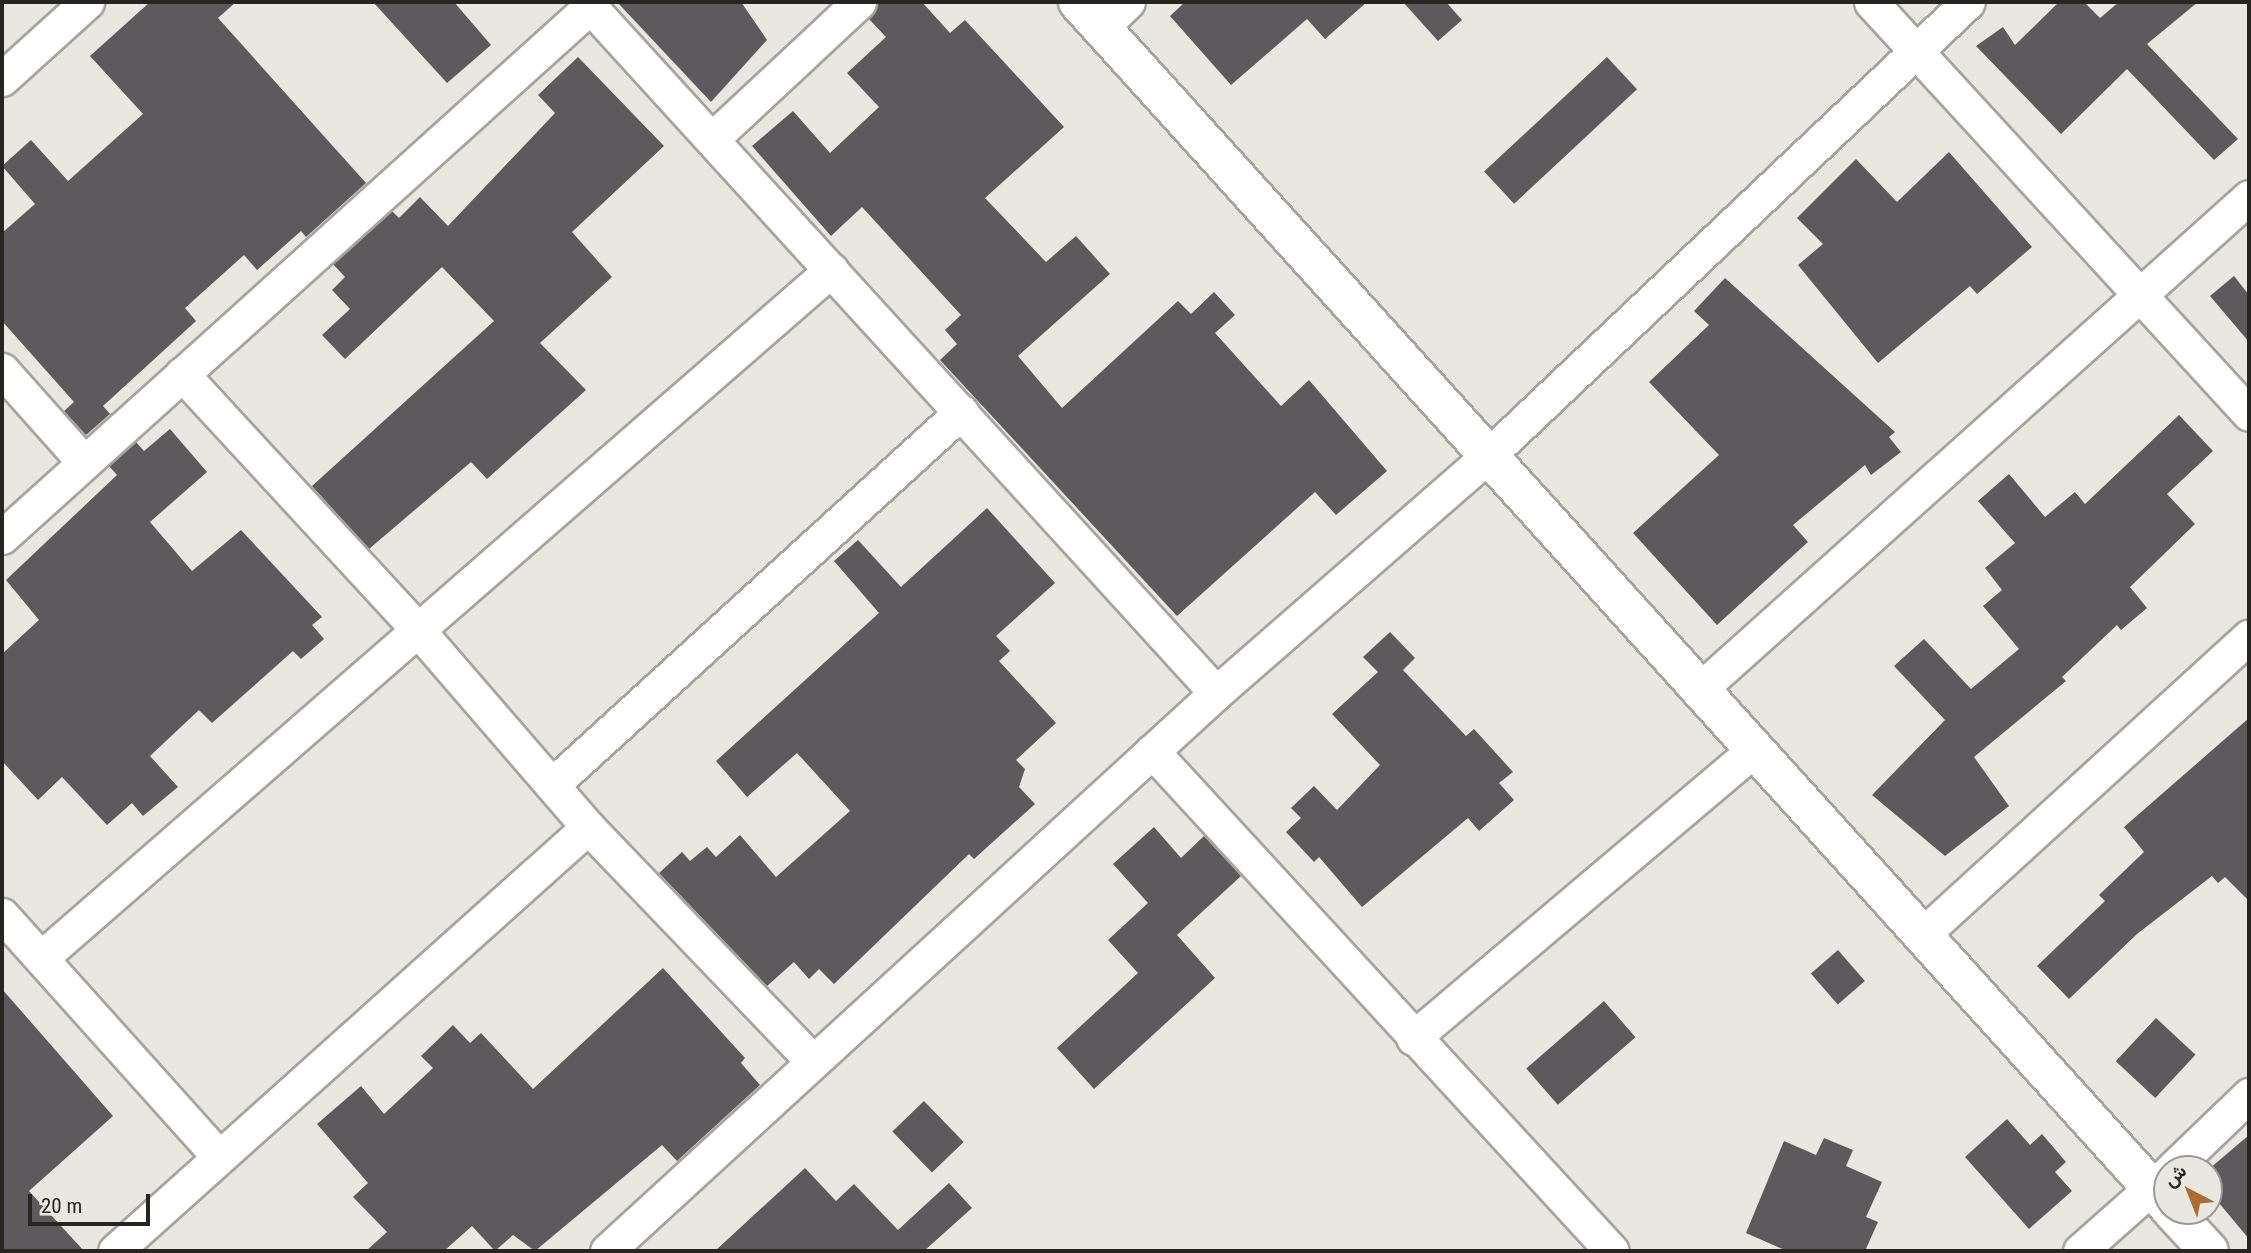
<!DOCTYPE html>
<meta charset="utf-8">
<style>
body{margin:0}
#map{position:relative;width:2251px;height:1253px;overflow:hidden;background:#eae7e0;font-family:"Roboto Condensed",Vazirmatn,sans-serif}
div>[style]{position:absolute}
.building>*{inset:0;background:#5e595d;transform-origin:0 0}
.roads{filter:drop-shadow(2px 0 #a7a49e) drop-shadow(-2px 0 #a7a49e) drop-shadow(0 2px #a7a49e) drop-shadow(0 -2px #a7a49e)}
.minor>*{height:33px;margin:-16.5px;padding:0 16.5px;transform-origin:16.5px;border-radius:16.5px;background:#fff}
.tertiary>*{height:38px;margin:-19px;padding:0 19px;transform-origin:19px;border-radius:19px;background:#fff}
span{translate:-50% -50%;white-space:nowrap;text-align:center;line-height:1.15;-webkit-text-stroke:7px #eae7e0;paint-order:stroke}
.frame{position:absolute;inset:0;border:4px solid #262522;pointer-events:none}
.north{position:absolute;left:2153px;top:1155px;width:70px;height:70px;box-sizing:border-box;background:#eae7e0;border:2px solid #9c9994;border-radius:50%;rotate:318deg;font-size:19px;font-weight:700;line-height:28px;text-align:center;color:#262522}
.north::after{content:'';display:block;margin:auto;width:24px;height:32px;background:#ad6c35;clip-path:polygon(50% 0,100% 100%,50% 72%,0 100%)}
.scale{position:absolute;left:28px;top:1194px;width:122px;height:32px;box-sizing:border-box;border:4px solid #262522;border-top:0;padding-left:9px;font-size:21px;line-height:24px;white-space:nowrap;color:#262522;-webkit-text-stroke:5px #eae7e0;paint-order:stroke}
</style>
<div id="map">
<div class="building">
<div style="clip-path:polygon(150px 2px,236px 2px,218px 18px,366px 183px,306px 237px,301px 231px,257px 270px,244px 255px,185px 308px,196px 321px,103px 406px,110px 414px,86px 435px,64px 411px,74px 402px,2px 321px,2px 233px,35px 204px,2px 166px,31px 140px,68px 181px,143px 114px,90px 56px)"></div>
<div style="clip-path:polygon(373px 2px,454px 2px,491px 45px,447px 83px)"></div>
<div style="clip-path:polygon(617px 2px,741px 2px,767px 40px,711px 102px)"></div>
<div style="clip-path:polygon(878px 2px,922px 2px,950px 33px,965px 20px,1064px 127px,985px 198px,1046px 262px,1076px 236px,1110px 274px,1018px 356px,1062px 408px,1178px 301px,1191px 314px,1214px 292px,1235px 315px,1215px 333px,1281px 406px,1309px 380px,1387px 471px,1336px 515px,1315px 492px,1177px 616px,940px 360px,957px 344px,945px 330px,961px 315px,862px 207px,831px 236px,752px 146px,793px 111px,830px 153px,879px 107px,847px 73px,886px 37px,869px 19px)"></div>
<div style="clip-path:polygon(1185px 2px,1367px 2px,1325px 39px,1307px 19px,1231px 85px,1170px 16px)"></div>
<div style="clip-path:polygon(1403px 2px,1446px 2px,1462px 20px,1438px 41px)"></div>
<div style="clip-path:polygon(2059px 2px,2084px 2px,2100px 18px,2119px 2px,2198px 2px,2147px 44px,2238px 139px,2214px 160px,2127px 69px,2061px 134px,1976px 46px,2003px 27px,2015px 45px)"></div>
<div style="clip-path:polygon(578px 57px,664px 146px,572px 232px,612px 277px,540px 343px,586px 390px,487px 479px,471px 462px,369px 549px,312px 486px,494px 321px,442px 267px,345px 359px,322px 335px,350px 309px,332px 290px,345px 277px,333px 264px,392px 211px,399px 218px,420px 197px,448px 226px,555px 113px,538px 95px)"></div>
<div style="left:1607px;top:57px;width:44px;height:168px;rotate:47deg"></div>
<div style="clip-path:polygon(1949px 152px,2032px 247px,1977px 294px,1970px 286px,1878px 363px,1798px 265px,1823px 244px,1797px 218px,1856px 159px,1897px 202px)"></div>
<div style="clip-path:polygon(2234px 276px,2249px 295px,2249px 342px,2210px 296px)"></div>
<div style="clip-path:polygon(1725px 278px,1895px 432px,1889px 437px,1901px 452px,1871px 475px,1865px 465px,1793px 525px,1808px 542px,1717px 625px,1633px 533px,1719px 455px,1649px 382px,1709px 325px,1694px 311px)"></div>
<div style="clip-path:polygon(2179px 415px,2213px 451px,2167px 494px,2195px 524px,2130px 587px,2147px 608px,2121px 630px,2117px 625px,2062px 677px,2066px 681px,1974px 757px,2009px 806px,1945px 856px,1872px 795px,1945px 720px,1894px 666px,1924px 639px,1971px 689px,2019px 649px,1983px 606px,2002px 590px,1985px 568px,2015px 543px,1978px 501px,2009px 474px,2045px 517px,2075px 492px,2085px 504px)"></div>
<div style="clip-path:polygon(170px 429px,207px 472px,150px 522px,192px 571px,241px 530px,322px 617px,312px 625px,324px 639px,301px 659px,293px 651px,212px 723px,199px 710px,150px 756px,178px 787px,143px 816px,132px 803px,107px 825px,62px 777px,38px 800px,2px 761px,2px 654px,39px 620px,6px 580px,117px 475px,109px 466px,136px 442px,144px 451px)"></div>
<div style="clip-path:polygon(987px 508px,1055px 583px,996px 636px,1010px 651px,999px 661px,1056px 723px,1016px 760px,1025px 769px,1019px 787px,1035px 804px,974px 859px,969px 854px,834px 984px,819px 969px,809px 979px,794px 962px,767px 986px,659px 873px,682px 852px,690px 861px,707px 847px,716px 857px,740px 835px,776px 877px,850px 811px,797px 753px,747px 797px,716px 761px,879px 613px,834px 561px,858px 540px,901px 587px)"></div>
<div style="clip-path:polygon(1390px 632px,1415px 658px,1403px 670px,1466px 736px,1474px 729px,1513px 772px,1499px 783px,1514px 800px,1479px 831px,1468px 818px,1362px 907px,1319px 857px,1314px 862px,1286px 832px,1301px 818px,1291px 808px,1314px 786px,1337px 810px,1380px 765px,1332px 714px,1378px 672px,1363px 657px)"></div>
<div style="clip-path:polygon(2249px 718px,2249px 901px,2225px 877px,2218px 883px,2212px 876px,2137px 934px,2069px 999px,2037px 966px,2105px 901px,2099px 895px,2144px 852px,2124px 827px)"></div>
<div style="clip-path:polygon(1154px 827px,1181px 858px,1204px 836px,1241px 876px,1177px 935px,1215px 978px,1094px 1089px,1057px 1048px,1138px 973px,1108px 940px,1148px 903px,1113px 864px)"></div>
<div style="left:1838px;top:950px;width:41px;height:36px;rotate:49deg"></div>
<div style="clip-path:polygon(663px 968px,745px 1058px,741px 1063px,760px 1085px,677px 1161px,662px 1145px,535px 1251px,513px 1235px,495px 1251px,472px 1226px,444px 1251px,366px 1251px,387px 1232px,353px 1197px,368px 1183px,317px 1124px,361px 1086px,384px 1114px,433px 1068px,421px 1056px,453px 1025px,470px 1043px,481px 1033px,533px 1089px)"></div>
<div style="clip-path:polygon(2px 989px,113px 1116px,29px 1191px,84px 1251px,2px 1251px)"></div>
<div style="left:1604px;top:1001px;width:48px;height:103px;rotate:49deg"></div>
<div style="left:2156px;top:1018px;width:54px;height:59px;rotate:43deg"></div>
<div style="left:924px;top:1101px;width:57px;height:44px;rotate:46deg"></div>
<div style="clip-path:polygon(2007px 1119px,2030px 1145px,2042px 1134px,2066px 1162px,2055px 1172px,2072px 1191px,2029px 1229px,1965px 1157px)"></div>
<div style="clip-path:polygon(2249px 1135px,2249px 1239px,2209px 1191px,2209px 1169px)"></div>
<div style="clip-path:polygon(1824px 1138px,1853px 1150px,1846px 1166px,1882px 1182px,1866px 1217px,1878px 1222px,1865px 1251px,1787px 1251px,1746px 1233px,1784px 1141px,1816px 1155px)"></div>
<div style="clip-path:polygon(805px 1168px,836px 1201px,854px 1184px,898px 1230px,949px 1183px,972px 1208px,924px 1251px,715px 1251px)"></div>
</div>
<div class="roads">
<div class="minor">
<div style="left:586px;top:2px;width:935px;rotate:47.64deg"></div>
<div style="left:1871px;top:2px;width:559px;rotate:47.46deg"></div>
<div style="left:1102px;top:27px;width:36px;rotate:-44deg"></div>
<div style="left:2px;top:79px;width:115px;rotate:-42.2deg"></div>
<div style="left:712px;top:139px;width:201px;rotate:-43deg"></div>
<div style="left:2px;top:370px;width:123px;rotate:48.3deg"></div>
<div style="left:182px;top:374px;width:347px;rotate:47.3deg"></div>
<div style="left:417px;top:629px;width:262px;rotate:49.2deg"></div>
<div style="left:588px;top:827px;width:325px;rotate:46.2deg"></div>
<div style="left:2px;top:537px;width:793px;rotate:-42.04deg"></div>
<div style="left:1698px;top:691px;width:740px;rotate:-41.88deg"></div>
<div style="left:1152px;top:751px;width:679px;rotate:47.39deg"></div>
<div style="left:552px;top:785px;width:554px;rotate:-42.36deg"></div>
<div style="left:2px;top:915px;width:324px;rotate:48.1deg"></div>
<div style="left:1921px;top:936px;width:444px;rotate:-42.4deg"></div>
<div style="left:41px;top:958px;width:1048px;rotate:-41.05deg"></div>
<div style="left:1413px;top:1038px;width:444px;rotate:-40.2deg"></div>
<div style="left:2172px;top:1169px;width:107px;rotate:-43.9deg"></div>
<div style="left:115px;top:1251px;width:635px;rotate:-41.87deg"></div>
<div style="left:607px;top:1251px;width:826px;rotate:-42.5deg"></div>
<div style="left:1216px;top:693px;width:365px;rotate:-41.1deg"></div>
<div style="left:1491px;top:453px;width:656px;rotate:-43.4deg"></div>
<div style="left:2080px;top:1251px;width:116px;rotate:-41.5deg"></div>
</div>
<div class="tertiary">
<div style="left:1078px;top:2px;width:1623px;rotate:47.85deg"></div>
<div style="left:2172px;top:1211px;width:54px;rotate:47.2deg"></div>
</div>
</div>
<div class="frame"></div>
<div class="north">ش</div>
<div class="scale">20 m</div>
</div>
